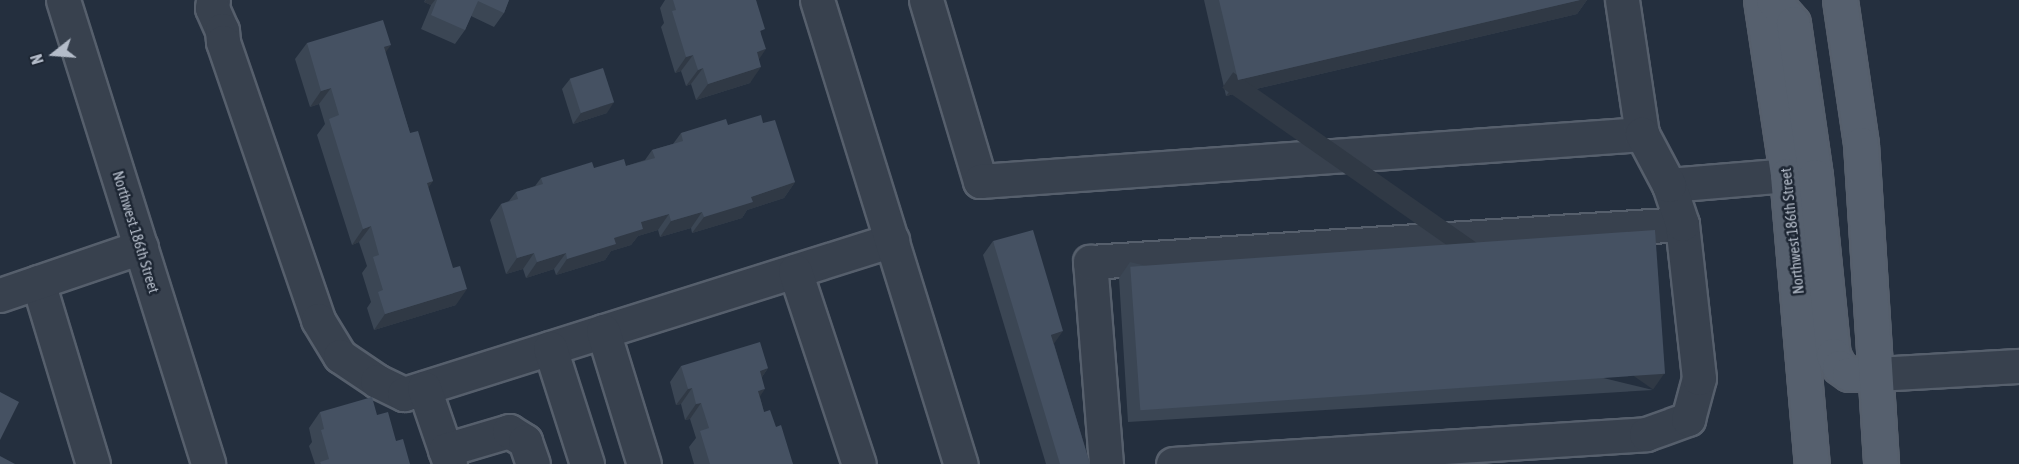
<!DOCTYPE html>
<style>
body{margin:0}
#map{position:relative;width:2019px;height:464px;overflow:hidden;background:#242f3e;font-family:"Asap Condensed",sans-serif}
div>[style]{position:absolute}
.roads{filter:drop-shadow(2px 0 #565f6c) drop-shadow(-2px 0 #565f6c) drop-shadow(0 2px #565f6c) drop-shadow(0 -2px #565f6c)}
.minor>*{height:33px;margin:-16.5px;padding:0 16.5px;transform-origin:16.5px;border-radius:16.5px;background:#38414e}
.major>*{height:33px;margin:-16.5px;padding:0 16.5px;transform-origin:16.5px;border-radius:16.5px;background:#56606e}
.wall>*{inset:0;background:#3b4654}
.shaded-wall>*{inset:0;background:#303945;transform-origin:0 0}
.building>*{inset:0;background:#455162;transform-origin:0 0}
span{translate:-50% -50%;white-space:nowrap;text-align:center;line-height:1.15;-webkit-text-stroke:5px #1d2633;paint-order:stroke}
.street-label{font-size:15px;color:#b4bcc9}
.north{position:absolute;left:24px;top:24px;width:60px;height:60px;-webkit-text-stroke:4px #1d2633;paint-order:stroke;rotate:253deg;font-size:16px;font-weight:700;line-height:24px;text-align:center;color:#b4bcc9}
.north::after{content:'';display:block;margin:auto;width:21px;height:27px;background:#b4bcc9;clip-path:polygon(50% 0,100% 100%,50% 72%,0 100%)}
</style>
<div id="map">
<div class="roads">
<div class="minor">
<div style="left:63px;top:0;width:486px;rotate:72.6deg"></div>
<div style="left:213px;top:0;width:8px;rotate:97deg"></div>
<div style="left:212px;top:8px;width:24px;rotate:66deg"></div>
<div style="left:222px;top:30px;width:12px;rotate:85deg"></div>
<div style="left:223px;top:42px;width:294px;rotate:71.1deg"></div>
<div style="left:318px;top:320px;width:42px;rotate:58.6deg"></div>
<div style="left:340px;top:356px;width:45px;rotate:34deg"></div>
<div style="left:377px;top:381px;width:30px;rotate:26deg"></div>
<div style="left:404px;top:394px;width:512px;rotate:-17.51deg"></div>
<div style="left:817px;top:0;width:486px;rotate:72.8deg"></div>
<div style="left:926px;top:0;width:189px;rotate:73.4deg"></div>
<div style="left:980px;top:181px;width:664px;rotate:-4.06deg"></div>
<div style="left:1642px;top:134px;width:135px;rotate:-98.5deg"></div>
<div style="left:1669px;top:185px;width:118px;rotate:-4.8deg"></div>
<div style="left:795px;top:271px;width:203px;rotate:71.7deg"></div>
<div style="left:38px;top:282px;width:190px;rotate:73.2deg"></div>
<div style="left:0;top:295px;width:149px;rotate:-18.8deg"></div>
<div style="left:603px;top:331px;width:139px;rotate:72.9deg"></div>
<div style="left:550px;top:348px;width:122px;rotate:72.3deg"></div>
<div style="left:1875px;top:374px;width:144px;rotate:-3.2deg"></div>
<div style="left:424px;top:388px;width:80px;rotate:71.1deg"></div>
<div style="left:445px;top:450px;width:67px;rotate:-16.5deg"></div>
<div style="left:509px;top:431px;width:19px;rotate:32deg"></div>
<div style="left:525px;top:441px;width:24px;rotate:71deg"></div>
<div style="left:1106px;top:464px;width:203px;rotate:-94.5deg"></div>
<div style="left:1090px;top:262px;width:593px;rotate:-3.67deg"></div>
<div style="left:1173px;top:464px;width:474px;rotate:-3.6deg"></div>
<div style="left:1646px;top:434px;width:45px;rotate:-19.7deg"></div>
<div style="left:1688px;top:419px;width:42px;rotate:-75deg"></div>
<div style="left:1699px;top:378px;width:155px;rotate:-96.3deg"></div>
<div style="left:1682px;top:224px;width:41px;rotate:-108.4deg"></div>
<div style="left:1669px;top:185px;width:58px;rotate:-117.9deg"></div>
</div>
<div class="major">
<div style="left:1761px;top:0;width:177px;rotate:81.5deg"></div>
<div style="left:1787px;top:175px;width:290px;rotate:85.1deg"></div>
<div style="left:1773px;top:0;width:30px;rotate:49deg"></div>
<div style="left:1793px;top:23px;width:155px;rotate:81.8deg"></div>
<div style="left:1815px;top:176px;width:180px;rotate:84.3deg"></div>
<div style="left:1833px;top:355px;width:13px;rotate:63deg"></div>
<div style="left:1839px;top:367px;width:12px;rotate:35deg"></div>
<div style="left:1849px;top:374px;width:26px"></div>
<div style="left:1840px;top:0;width:146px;rotate:81.7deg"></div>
<div style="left:1861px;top:144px;width:321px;rotate:86.4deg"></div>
</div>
</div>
<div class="wall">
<div style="clip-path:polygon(425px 0,509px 0,504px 13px,494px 27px,471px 16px,465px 30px,455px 44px,421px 29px,431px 5px,424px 2px)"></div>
<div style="clip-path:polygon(665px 0,756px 0,761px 35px,759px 59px,750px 83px,696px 100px,691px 84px,686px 86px,681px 71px,675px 73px,661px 27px,664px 23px,660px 8px)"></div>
<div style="clip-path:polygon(1204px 0,1587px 0,1577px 14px,1226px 96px)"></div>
<div style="clip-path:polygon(307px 43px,385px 53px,410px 133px,433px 181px,428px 187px,456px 305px,374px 330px,367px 308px,371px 302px,362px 273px,367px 266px,359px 242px,352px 245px,317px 135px,325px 124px,319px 104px,310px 107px,295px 59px)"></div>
<div style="clip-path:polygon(570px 79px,607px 113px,573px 124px,562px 89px)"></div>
<div style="clip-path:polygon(763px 123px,795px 182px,784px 198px,747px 210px,742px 218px,692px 233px,691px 228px,660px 237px,658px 230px,638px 236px,631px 245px,611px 251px,605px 260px,556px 275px,554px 269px,526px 278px,523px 269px,506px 274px,490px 220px,501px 204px,509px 201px,516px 192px,535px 186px,541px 178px,594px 168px,626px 166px,645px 160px,652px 150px,673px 144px,681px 133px,728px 125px)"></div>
<div style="clip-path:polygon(993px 241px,1054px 344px,1090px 464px,1046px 464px,983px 255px)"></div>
<div style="clip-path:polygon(1130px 262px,1653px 390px,1128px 422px,1119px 278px)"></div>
<div style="clip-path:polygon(681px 366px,768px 368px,762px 377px,760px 397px,764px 412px,776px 427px,793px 464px,694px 464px,689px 447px,696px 438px,690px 419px,685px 420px,681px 404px,676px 405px,670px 382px)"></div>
<div style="clip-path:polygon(320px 412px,377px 415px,396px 441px,410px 464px,315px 464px,309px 446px,312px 442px,309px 428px)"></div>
</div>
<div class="shaded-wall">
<div style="clip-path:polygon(426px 0,435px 0,431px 5px,424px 2px)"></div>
<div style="clip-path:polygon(1580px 0,1587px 0,1577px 14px,1226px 96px,1238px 80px)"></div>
<div style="clip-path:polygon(391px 45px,379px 61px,384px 47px)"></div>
<div style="clip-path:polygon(766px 49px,755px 65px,757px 52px)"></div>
<div style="clip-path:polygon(693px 55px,681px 71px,675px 73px,686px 57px)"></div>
<div style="clip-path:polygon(761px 67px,750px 83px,696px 100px,708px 84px)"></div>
<div style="clip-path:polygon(703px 68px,691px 84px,686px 86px,698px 70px)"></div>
<div style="clip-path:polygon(331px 88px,319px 104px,310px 107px,321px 91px)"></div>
<div style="clip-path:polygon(614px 102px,607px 113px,573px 124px,581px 113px)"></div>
<div style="clip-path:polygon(433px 181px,422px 197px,427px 183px)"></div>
<div style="clip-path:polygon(795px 182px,784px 198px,747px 210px,742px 218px,692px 233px,704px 217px,751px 197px)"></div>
<div style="clip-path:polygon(702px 212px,691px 228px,660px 237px,671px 221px)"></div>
<div style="clip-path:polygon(669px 214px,658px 230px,638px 236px,631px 245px,611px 251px,605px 260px,556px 275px,567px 259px,614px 238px,641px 222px)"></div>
<div style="clip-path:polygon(371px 226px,359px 242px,352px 245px,363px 229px)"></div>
<div style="clip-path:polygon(534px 253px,523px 269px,506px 274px,517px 258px)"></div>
<div style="clip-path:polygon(566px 253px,554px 269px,526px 278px,537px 262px)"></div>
<div style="clip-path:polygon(467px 289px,456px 305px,374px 330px,385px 314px)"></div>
<div style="clip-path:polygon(1063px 331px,1053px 345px,1051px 335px)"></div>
<div style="clip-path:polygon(768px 368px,757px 384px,760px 371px)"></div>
<div style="left:1664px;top:374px;width:19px;height:526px;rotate:125deg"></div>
<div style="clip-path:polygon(692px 388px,681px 404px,676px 405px,688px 389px)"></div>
<div style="clip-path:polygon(765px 389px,754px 405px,758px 391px)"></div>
<div style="clip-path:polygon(701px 403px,690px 419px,685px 420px,696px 404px)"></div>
</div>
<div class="building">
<div style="clip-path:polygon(437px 0,509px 0,504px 13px,478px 1px,465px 30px,431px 15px)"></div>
<div style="clip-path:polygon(673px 0,756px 0,765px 29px,760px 31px,766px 49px,757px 52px,761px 67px,708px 84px,703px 68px,698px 70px,693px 55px,686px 57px,672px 11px,676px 10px)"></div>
<div style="clip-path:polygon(1219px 0,1580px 0,1238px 80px)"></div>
<div style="clip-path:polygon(383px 20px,391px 45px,384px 47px,410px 133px,418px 131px,433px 181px,427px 183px,453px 268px,460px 266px,467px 289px,385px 314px,378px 292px,383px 290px,373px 257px,379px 255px,371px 226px,363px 229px,329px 119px,339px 115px,331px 88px,321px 91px,307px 43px)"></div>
<div style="left:603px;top:68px;width:36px;height:35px;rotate:72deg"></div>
<div style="clip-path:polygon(761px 115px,763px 123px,775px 120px,795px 182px,751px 197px,753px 202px,704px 217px,702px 212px,671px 221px,669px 214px,641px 222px,643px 229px,614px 238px,616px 244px,567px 259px,566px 253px,537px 262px,534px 253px,517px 258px,501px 204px,518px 199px,516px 192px,543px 184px,541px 178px,592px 162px,594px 168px,624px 159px,626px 166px,655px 158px,652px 150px,683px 141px,681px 133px,726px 119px,728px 125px)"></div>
<div style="clip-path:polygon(1033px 230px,1063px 331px,1051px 335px,1090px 464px,1060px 464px,993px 241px)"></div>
<div style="left:1655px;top:230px;width:144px;height:526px;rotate:86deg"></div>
<div style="clip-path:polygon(760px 342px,768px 368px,760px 371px,765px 389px,758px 391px,764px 412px,770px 410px,776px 427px,781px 425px,793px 464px,710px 464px,700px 431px,709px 428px,701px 403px,696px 404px,692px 388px,688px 389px,681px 366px)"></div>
<div style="clip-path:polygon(0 392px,19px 402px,0 440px)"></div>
<div style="clip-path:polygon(372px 397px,377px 415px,388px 412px,396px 441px,403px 439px,410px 464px,321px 464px,320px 462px,329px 459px,321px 430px,324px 429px,320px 412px)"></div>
<div style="clip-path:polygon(0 456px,15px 464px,0 464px)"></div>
</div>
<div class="street-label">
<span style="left:1792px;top:231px;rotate:-96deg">Northwest 186th Street</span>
<span style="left:136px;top:232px;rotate:73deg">Northwest 186th Street</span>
</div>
<div class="north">N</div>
</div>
